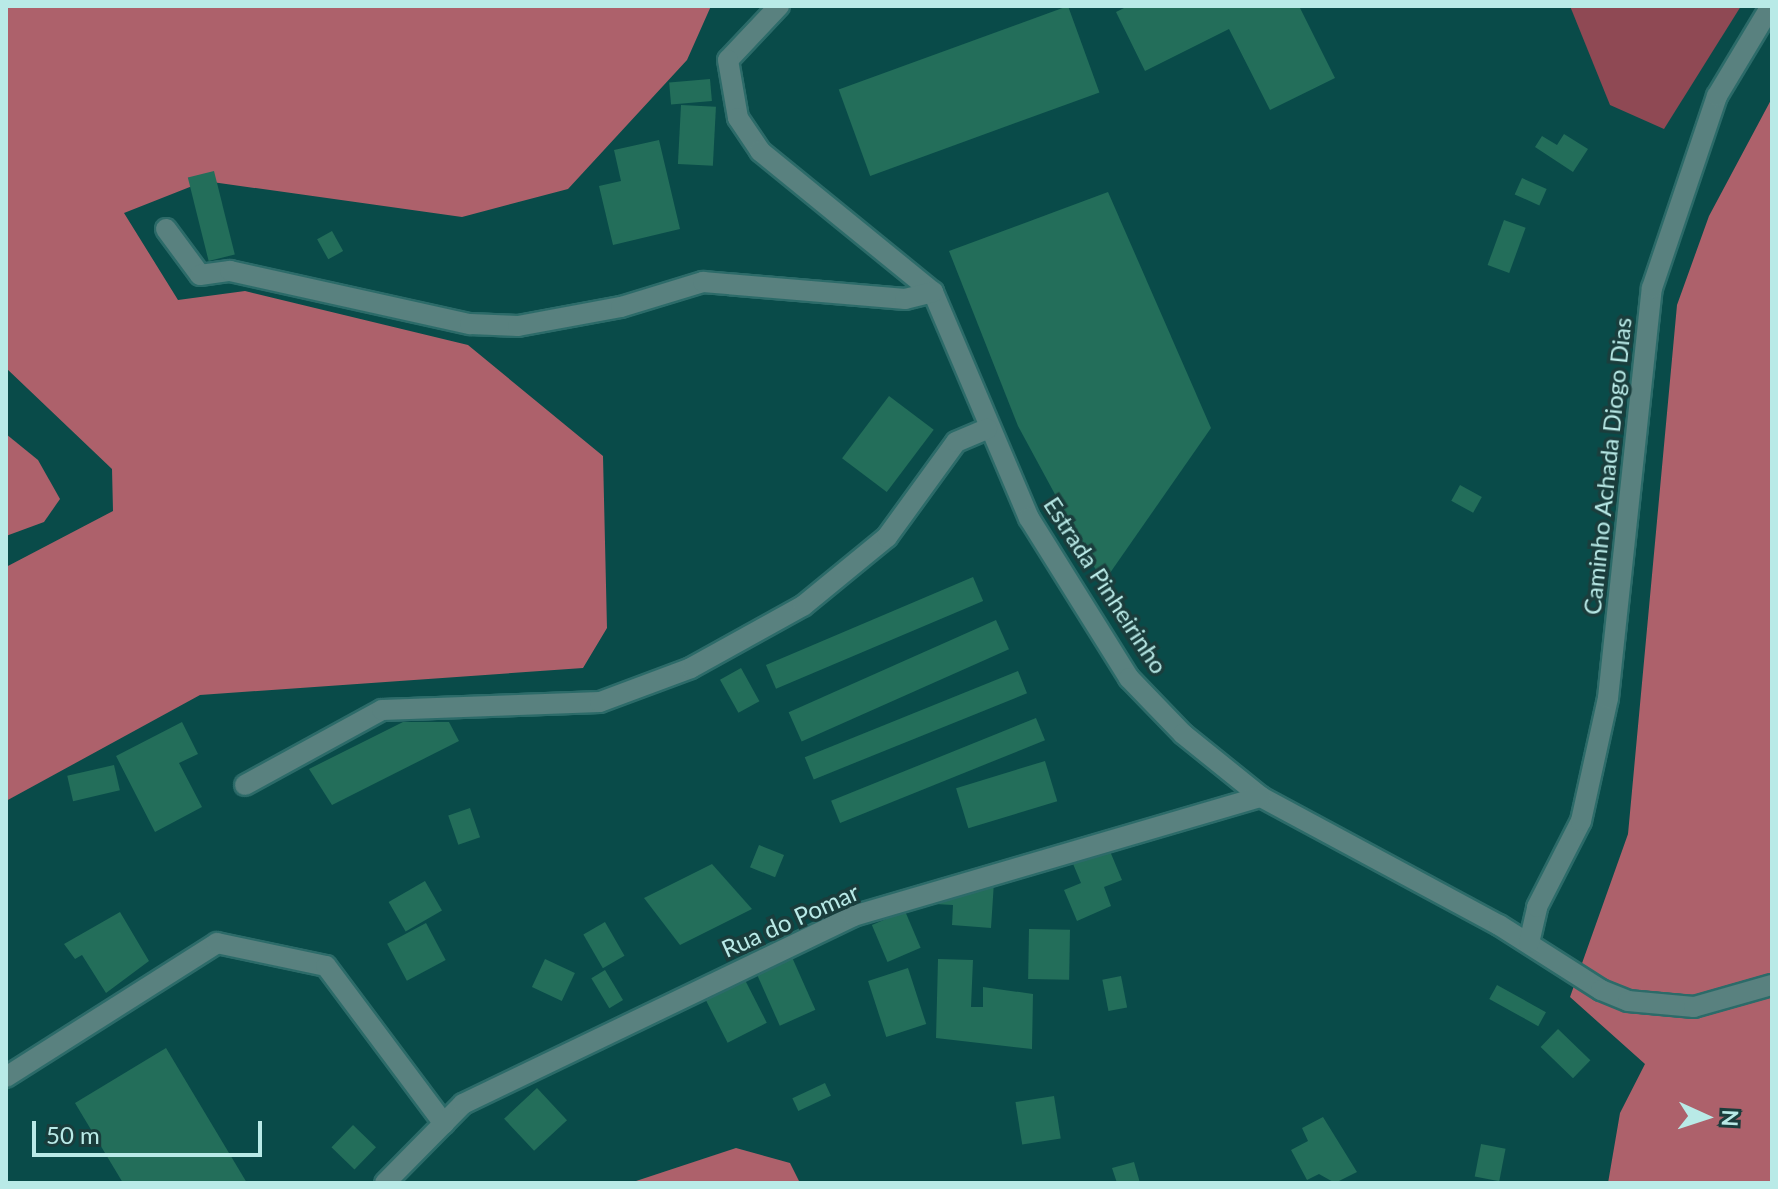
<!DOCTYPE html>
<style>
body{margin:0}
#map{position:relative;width:1778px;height:1189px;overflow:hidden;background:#094b49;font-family:Lato,sans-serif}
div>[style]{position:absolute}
.green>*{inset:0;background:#8f4954}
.forest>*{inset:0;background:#ad616b}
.building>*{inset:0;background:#236e5a;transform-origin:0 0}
.roads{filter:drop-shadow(2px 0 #2c6b69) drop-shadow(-2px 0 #2c6b69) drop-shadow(0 2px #2c6b69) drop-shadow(0 -2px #2c6b69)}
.minor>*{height:20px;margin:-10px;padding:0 10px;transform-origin:10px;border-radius:10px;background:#59817f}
span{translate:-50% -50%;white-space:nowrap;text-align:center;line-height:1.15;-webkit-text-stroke:7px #1a3d3c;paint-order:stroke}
.street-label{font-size:24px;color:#b9eae7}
.frame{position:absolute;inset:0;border:8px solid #b9eae7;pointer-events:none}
.north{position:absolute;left:1666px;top:1077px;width:80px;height:80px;-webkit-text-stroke:6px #1a3d3c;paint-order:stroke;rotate:93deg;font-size:22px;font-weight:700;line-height:32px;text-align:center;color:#b9eae7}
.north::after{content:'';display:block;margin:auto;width:28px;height:36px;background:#b9eae7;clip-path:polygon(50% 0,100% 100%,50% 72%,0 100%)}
.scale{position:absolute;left:32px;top:1121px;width:230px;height:36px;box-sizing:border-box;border:4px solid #b9eae7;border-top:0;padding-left:10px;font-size:24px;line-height:28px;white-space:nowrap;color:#b9eae7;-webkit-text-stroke:6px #1a3d3c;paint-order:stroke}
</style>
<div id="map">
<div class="green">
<div style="clip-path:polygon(1570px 6px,1741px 6px,1664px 129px,1610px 105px)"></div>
</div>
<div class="forest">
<div style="clip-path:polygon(6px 6px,711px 6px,687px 60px,568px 189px,462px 217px,205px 181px,124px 213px,178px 300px,245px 291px,468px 345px,603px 456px,607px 628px,583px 668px,200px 695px,6px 801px,6px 567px,113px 511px,112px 469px,6px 368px)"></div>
<div style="clip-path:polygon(1772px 98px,1772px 1183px,1608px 1183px,1620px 1113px,1645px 1064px,1570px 997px,1628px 834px,1677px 305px,1709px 216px)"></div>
<div style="clip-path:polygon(6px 434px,38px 460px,60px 499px,44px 522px,6px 536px)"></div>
<div style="clip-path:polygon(736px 1148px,790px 1163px,800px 1183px,630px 1183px)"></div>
</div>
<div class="building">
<div style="left:1068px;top:6px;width:92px;height:244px;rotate:70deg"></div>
<div style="clip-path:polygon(1128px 6px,1299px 6px,1335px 78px,1270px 110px,1229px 29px,1145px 71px,1116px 12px)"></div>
<div style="left:710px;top:79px;width:22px;height:41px;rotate:85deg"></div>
<div style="left:681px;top:105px;width:35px;height:59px;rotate:3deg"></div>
<div style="clip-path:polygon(1564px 134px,1588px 149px,1573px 172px,1535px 147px,1542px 136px,1557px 145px)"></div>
<div style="clip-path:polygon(659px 140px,680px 229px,613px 245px,599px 186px,621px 181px,614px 150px)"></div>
<div style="left:214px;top:171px;width:86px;height:27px;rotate:76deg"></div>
<div style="left:1522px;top:178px;width:27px;height:18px;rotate:24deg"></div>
<div style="clip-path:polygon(1108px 192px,1211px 428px,1103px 583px,1018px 426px,949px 251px)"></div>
<div style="left:1504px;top:220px;width:23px;height:48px;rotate:20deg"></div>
<div style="left:332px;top:231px;width:23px;height:17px;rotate:61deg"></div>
<div style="left:889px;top:396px;width:56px;height:78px;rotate:37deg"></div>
<div style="left:1460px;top:485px;width:25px;height:18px;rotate:29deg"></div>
<div style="left:973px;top:577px;width:26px;height:225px;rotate:67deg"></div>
<div style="left:996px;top:620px;width:32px;height:227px;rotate:66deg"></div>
<div style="left:741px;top:668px;width:38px;height:24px;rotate:61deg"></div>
<div style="left:1018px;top:671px;width:24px;height:230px;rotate:68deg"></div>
<div style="left:1036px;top:718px;width:24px;height:221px;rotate:68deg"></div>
<div style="clip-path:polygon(182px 722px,198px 754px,179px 763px,202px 807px,155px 832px,116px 756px)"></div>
<div style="clip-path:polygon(403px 722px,449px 722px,459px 741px,332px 805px,309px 769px)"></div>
<div style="left:1045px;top:761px;width:42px;height:93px;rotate:73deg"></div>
<div style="left:114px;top:765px;width:26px;height:48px;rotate:77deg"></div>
<div style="left:470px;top:808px;width:31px;height:23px;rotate:71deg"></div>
<div style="clip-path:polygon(1107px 844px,1122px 880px,1104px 887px,1111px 906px,1077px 921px,1064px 890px,1081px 883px,1071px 859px)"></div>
<div style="left:759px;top:845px;width:27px;height:24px;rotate:22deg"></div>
<div style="clip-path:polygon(712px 864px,752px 909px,680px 945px,644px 898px)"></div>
<div style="left:425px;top:881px;width:34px;height:42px;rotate:60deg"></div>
<div style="clip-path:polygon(994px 882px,991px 928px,952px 925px,953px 905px,935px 904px,936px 887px)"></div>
<div style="left:905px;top:911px;width:40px;height:36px;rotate:67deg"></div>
<div style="clip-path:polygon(120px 912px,149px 961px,106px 993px,82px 955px,75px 959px,64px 944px)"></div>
<div style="left:605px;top:922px;width:39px;height:25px;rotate:60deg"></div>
<div style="left:426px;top:923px;width:42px;height:44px;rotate:62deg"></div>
<div style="left:1029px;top:929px;width:41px;height:50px;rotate:1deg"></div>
<div style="left:791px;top:955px;width:60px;height:39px;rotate:66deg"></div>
<div style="left:545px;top:959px;width:33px;height:31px;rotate:25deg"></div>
<div style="clip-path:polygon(938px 959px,973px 960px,971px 1007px,983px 1007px,983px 987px,1033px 994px,1032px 1049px,936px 1038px)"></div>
<div style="left:908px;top:968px;width:59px;height:42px;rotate:72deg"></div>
<div style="left:605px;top:970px;width:35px;height:16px;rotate:59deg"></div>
<div style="left:1121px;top:976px;width:32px;height:19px;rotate:79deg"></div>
<div style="left:745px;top:980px;width:48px;height:44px;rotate:63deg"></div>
<div style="left:1497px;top:985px;width:56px;height:16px;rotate:29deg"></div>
<div style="left:1558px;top:1029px;width:45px;height:25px;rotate:44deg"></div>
<div style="clip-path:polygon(166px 1048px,247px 1183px,123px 1183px,75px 1103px)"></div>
<div style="left:825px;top:1083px;width:14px;height:36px;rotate:65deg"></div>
<div style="left:537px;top:1088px;width:44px;height:45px;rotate:47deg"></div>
<div style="left:1054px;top:1096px;width:43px;height:39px;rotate:81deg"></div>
<div style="clip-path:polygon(1323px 1117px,1357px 1172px,1335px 1183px,1319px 1174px,1307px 1180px,1291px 1150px,1308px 1141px,1302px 1128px)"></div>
<div style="left:353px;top:1125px;width:32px;height:31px;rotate:44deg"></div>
<div style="left:1481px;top:1144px;width:25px;height:33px;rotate:11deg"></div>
<div style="clip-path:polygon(1134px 1162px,1140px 1183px,1117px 1183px,1112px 1168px)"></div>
</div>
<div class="roads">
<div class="minor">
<div style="left:779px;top:6px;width:74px;rotate:133.4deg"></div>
<div style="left:728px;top:60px;width:59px;rotate:80.2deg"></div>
<div style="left:738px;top:118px;width:40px;rotate:56deg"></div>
<div style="left:760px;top:151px;width:223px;rotate:39.2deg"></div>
<div style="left:933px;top:292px;width:246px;rotate:67deg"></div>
<div style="left:1029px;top:518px;width:189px;rotate:58deg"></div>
<div style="left:1129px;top:678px;width:78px;rotate:46deg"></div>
<div style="left:1183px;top:734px;width:100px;rotate:38.9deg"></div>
<div style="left:1261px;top:797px;width:270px;rotate:28.3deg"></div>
<div style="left:1499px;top:925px;width:121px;rotate:32.5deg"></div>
<div style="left:1601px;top:990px;width:29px;rotate:22deg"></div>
<div style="left:1628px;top:1001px;width:66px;rotate:5.2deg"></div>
<div style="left:1694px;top:1007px;width:81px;rotate:-15.8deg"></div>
<div style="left:166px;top:229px;width:57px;rotate:53.5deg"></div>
<div style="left:200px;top:275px;width:30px;rotate:-8deg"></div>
<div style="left:230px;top:271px;width:246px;rotate:12.5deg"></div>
<div style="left:470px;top:324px;width:48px;rotate:2.4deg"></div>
<div style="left:518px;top:326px;width:105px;rotate:-10.5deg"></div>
<div style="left:621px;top:307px;width:86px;rotate:-17deg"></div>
<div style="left:703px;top:282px;width:203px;rotate:4.8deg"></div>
<div style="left:905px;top:299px;width:29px;rotate:-14deg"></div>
<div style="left:245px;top:785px;width:156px;rotate:-28.7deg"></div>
<div style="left:382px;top:710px;width:218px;rotate:-2.1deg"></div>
<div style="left:600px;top:702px;width:97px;rotate:-20.5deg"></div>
<div style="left:691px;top:668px;width:128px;rotate:-29deg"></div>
<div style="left:803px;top:606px;width:109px;rotate:-39.4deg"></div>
<div style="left:887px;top:537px;width:117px;rotate:-54deg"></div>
<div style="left:956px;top:442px;width:34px;rotate:-23deg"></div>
<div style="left:1529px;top:943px;width:37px;rotate:-77deg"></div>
<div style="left:1537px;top:907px;width:97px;rotate:-62.9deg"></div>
<div style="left:1581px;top:821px;width:126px;rotate:-77.6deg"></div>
<div style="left:1608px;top:698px;width:412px;rotate:-83.9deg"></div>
<div style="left:1652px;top:288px;width:203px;rotate:-71.3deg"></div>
<div style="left:1717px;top:96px;width:105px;rotate:-59deg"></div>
<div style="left:6px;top:1077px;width:250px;rotate:-32.4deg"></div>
<div style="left:217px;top:943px;width:111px;rotate:11.9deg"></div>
<div style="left:326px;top:966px;width:197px;rotate:53.2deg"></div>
<div style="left:385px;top:1183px;width:111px;rotate:-45.4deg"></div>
<div style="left:463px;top:1104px;width:433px;rotate:-25.7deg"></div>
<div style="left:853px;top:916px;width:425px;rotate:-16.3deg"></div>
</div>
</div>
<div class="street-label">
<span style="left:1607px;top:466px;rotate:-84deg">Caminho Achada Diogo Dias</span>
<span style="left:1106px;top:585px;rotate:57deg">Estrada Pinheirinho</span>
<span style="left:790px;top:920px;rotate:-24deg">Rua do Pomar</span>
</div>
<div class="frame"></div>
<div class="north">N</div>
<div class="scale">50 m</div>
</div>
